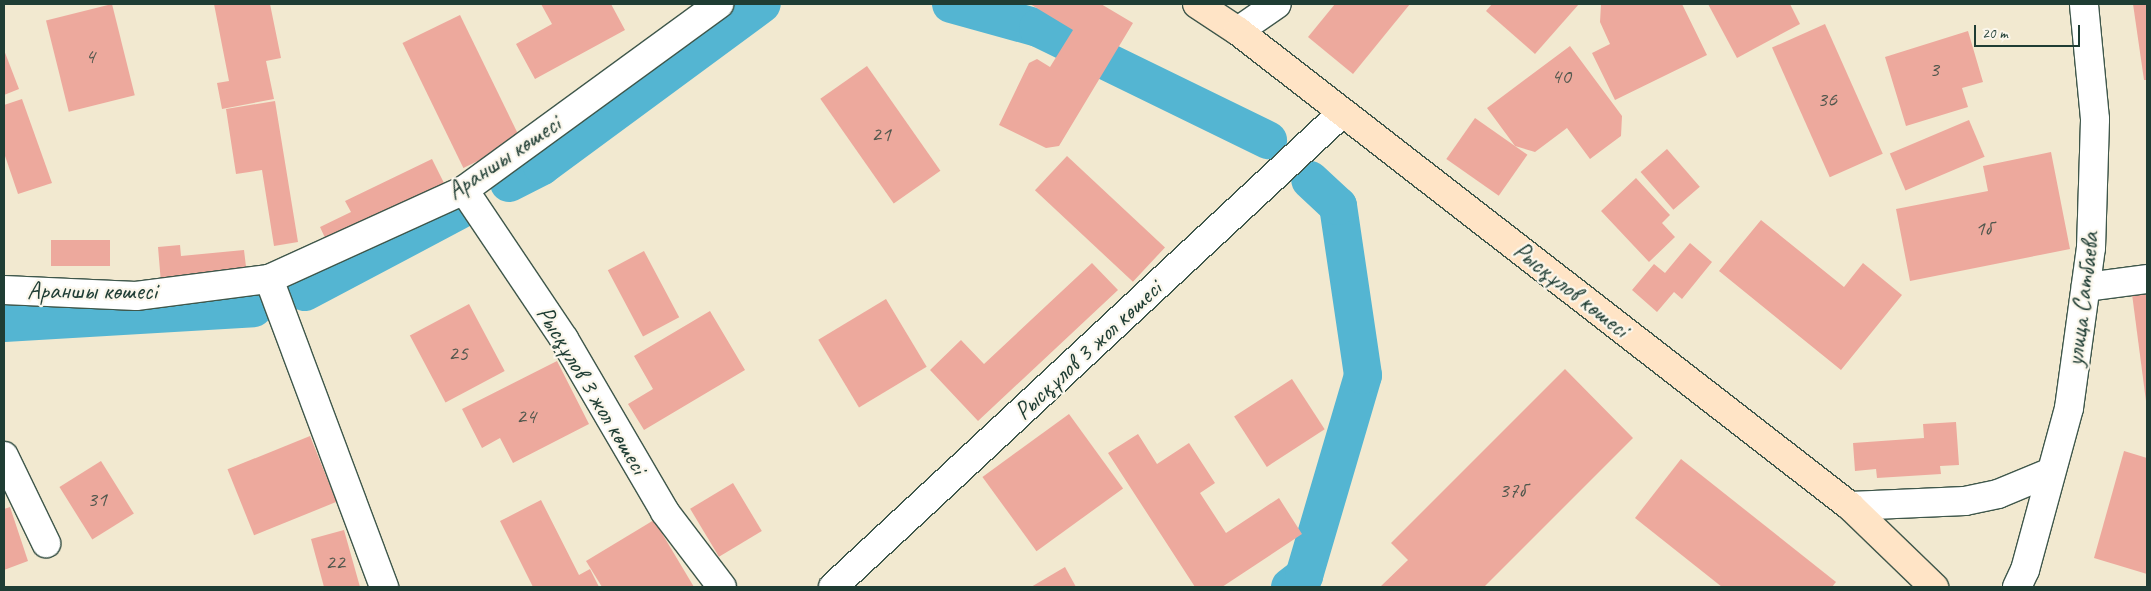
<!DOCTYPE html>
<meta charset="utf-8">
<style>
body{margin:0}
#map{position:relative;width:2151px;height:591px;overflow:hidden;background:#f2e9d0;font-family:Caveat,sans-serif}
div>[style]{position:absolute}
.canal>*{height:38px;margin:-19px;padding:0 19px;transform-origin:19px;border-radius:19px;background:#54b5d2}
.building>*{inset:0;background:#eda99d;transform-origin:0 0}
.roads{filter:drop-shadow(1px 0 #3f574b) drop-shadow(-1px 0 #3f574b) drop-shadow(0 1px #3f574b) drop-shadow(0 -1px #3f574b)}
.minor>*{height:28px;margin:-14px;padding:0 14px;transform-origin:14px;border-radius:14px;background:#fff}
.tertiary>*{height:28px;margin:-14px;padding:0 14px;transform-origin:14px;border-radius:14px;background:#fff}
.secondary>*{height:28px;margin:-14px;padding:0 14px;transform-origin:14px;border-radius:14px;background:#ffe4c6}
span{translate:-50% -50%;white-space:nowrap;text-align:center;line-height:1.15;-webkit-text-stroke:4.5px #fbf7ec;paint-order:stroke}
.number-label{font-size:22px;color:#52584e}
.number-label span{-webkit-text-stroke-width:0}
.street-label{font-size:25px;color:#1f3d34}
.frame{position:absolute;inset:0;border:5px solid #1f3d34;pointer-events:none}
.scale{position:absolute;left:1974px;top:25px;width:106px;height:22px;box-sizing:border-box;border:2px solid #1f3d34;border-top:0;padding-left:6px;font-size:15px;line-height:18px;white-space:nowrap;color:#1f3d34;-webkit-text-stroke:4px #fbf7ec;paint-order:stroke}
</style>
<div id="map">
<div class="canal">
<div style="left:951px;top:4px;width:90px;rotate:15.4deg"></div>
<div style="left:1038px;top:28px;width:256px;rotate:26deg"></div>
<div style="left:509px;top:183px;width:37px;rotate:-27deg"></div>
<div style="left:542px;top:166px;width:273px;rotate:-36.4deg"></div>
<div style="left:305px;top:292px;width:173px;rotate:-27.9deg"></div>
<div style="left:4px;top:323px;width:250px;rotate:-3.4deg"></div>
<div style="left:1290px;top:587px;width:18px;rotate:-38deg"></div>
<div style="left:1304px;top:576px;width:209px;rotate:-73.6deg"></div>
<div style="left:1363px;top:375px;width:171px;rotate:-98.4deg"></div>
<div style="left:1338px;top:206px;width:38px;rotate:-137deg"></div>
</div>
<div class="building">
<div style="left:112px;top:4px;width:94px;height:68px;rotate:76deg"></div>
<div style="clip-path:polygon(214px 4px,270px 4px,281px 58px,266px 61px,274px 99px,222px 109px,217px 83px,229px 81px)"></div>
<div style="clip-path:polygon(541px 4px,611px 4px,625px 30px,535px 79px,516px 44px,552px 24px)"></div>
<div style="clip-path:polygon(1030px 4px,1101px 4px,1133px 23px,1059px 146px,1046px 148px,999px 125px,1029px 63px,1037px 59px,1050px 67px,1073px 30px)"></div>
<div style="clip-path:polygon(1335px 4px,1410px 4px,1353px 74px,1308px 37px)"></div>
<div style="clip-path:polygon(1492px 4px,1579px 4px,1535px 54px,1486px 11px)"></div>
<div style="clip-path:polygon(1601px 4px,1682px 4px,1707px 55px,1615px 100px,1592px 53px,1610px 44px,1600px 22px)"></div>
<div style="clip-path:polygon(1708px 4px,1790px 4px,1800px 24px,1737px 58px)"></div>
<div style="clip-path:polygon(2133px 4px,2147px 4px,2147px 80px,2144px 80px)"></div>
<div style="left:460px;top:15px;width:139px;height:64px;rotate:64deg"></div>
<div style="left:1825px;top:24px;width:142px;height:58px;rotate:66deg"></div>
<div style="clip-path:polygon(1968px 31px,1983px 82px,1962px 88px,1968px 107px,1906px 126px,1885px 57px)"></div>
<div style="clip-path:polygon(1570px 46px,1622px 116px,1621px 136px,1590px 159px,1567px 128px,1535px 152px,1515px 146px,1487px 108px)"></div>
<div style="clip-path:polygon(4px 50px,19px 89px,4px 95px)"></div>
<div style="left:867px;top:66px;width:128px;height:57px;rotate:55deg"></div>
<div style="clip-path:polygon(22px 99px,52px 183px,18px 194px,4px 153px,4px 105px)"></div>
<div style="clip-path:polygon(275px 101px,298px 242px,274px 246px,262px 170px,236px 174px,226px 109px)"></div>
<div style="left:1475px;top:118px;width:64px;height:50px;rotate:35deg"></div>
<div style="left:1969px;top:120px;width:40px;height:86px;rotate:67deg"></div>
<div style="left:1667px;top:149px;width:50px;height:35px;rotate:49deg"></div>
<div style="clip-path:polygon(2051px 152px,2070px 249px,1910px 281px,1896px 209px,1988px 191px,1983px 166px)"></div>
<div style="left:1067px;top:156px;width:134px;height:47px;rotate:43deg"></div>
<div style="clip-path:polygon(432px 159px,445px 185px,327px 242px,320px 227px,351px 212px,345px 201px)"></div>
<div style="clip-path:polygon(1636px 178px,1670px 215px,1662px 223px,1675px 237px,1649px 262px,1601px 211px)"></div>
<div style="clip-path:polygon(1761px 220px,1844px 287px,1863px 263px,1902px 295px,1841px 370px,1719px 271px)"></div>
<div style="left:51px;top:240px;width:59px;height:26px"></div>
<div style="clip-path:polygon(1690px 243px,1712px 262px,1682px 299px,1674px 292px,1657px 312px,1632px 290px,1654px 264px,1665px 273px)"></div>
<div style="clip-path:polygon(180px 245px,181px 256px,244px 250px,247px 275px,161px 283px,158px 247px)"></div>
<div style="left:644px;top:251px;width:75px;height:41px;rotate:62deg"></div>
<div style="clip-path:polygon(1092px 263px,1118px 290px,978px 421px,930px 370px,961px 340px,984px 364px)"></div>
<div style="clip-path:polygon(2147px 292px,2147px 401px,2146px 401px,2132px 294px)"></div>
<div style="left:886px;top:299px;width:79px;height:79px;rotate:59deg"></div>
<div style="left:469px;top:304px;width:76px;height:67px;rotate:62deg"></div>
<div style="clip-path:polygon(710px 311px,745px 370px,644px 430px,628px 404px,653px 389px,634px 356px)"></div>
<div style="clip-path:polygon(557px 361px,589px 424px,513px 463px,500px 438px,482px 448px,462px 409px)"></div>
<div style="clip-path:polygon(1565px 369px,1633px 438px,1484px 587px,1380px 587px,1408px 560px,1391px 543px)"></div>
<div style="left:1292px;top:379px;width:60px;height:69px;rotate:57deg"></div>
<div style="left:1069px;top:414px;width:92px;height:107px;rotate:54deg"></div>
<div style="clip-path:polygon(1956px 422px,1959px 465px,1940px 466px,1941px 474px,1877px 478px,1876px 469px,1855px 471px,1853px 443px,1924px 438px,1923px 424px)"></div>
<div style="clip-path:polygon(1138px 434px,1157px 464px,1189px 443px,1215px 483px,1200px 493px,1226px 533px,1279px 498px,1302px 534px,1222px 587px,1195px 587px,1108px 453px)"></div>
<div style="left:310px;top:436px;width:71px;height:89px;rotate:68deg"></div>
<div style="clip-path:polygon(2124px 451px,2147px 458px,2147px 574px,2094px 558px)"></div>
<div style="clip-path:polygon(1681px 459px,1836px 582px,1832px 587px,1722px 587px,1635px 518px)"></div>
<div style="left:101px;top:461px;width:62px;height:49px;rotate:58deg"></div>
<div style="left:733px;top:483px;width:56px;height:50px;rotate:59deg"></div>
<div style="clip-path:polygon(541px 500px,579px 575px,590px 569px,599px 587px,533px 587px,500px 521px)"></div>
<div style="clip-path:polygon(10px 507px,28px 561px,4px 570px,4px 509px)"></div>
<div style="clip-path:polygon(654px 520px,694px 587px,602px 587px,586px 561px)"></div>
<div style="clip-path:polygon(344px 530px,360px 587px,324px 587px,311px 539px)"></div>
<div style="clip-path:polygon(1065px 567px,1076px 587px,1031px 587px)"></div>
</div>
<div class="roads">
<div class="minor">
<div style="left:1238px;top:31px;width:47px;rotate:-34.7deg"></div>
<div style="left:464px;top:190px;width:179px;rotate:56.1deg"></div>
<div style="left:564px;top:339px;width:200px;rotate:59.7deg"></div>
<div style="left:665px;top:512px;width:94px;rotate:52.8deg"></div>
<div style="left:269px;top:279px;width:329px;rotate:69.5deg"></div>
<div style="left:2086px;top:287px;width:62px;rotate:-7.5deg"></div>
<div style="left:4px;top:290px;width:132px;rotate:2.6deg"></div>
<div style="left:136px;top:296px;width:134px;rotate:-7.3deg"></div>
<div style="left:269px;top:279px;width:214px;rotate:-24.5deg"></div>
<div style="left:464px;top:190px;width:316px;rotate:-36.1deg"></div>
<div style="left:4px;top:456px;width:97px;rotate:64.2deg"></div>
<div style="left:833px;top:587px;width:696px;rotate:-42.96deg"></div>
</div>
<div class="tertiary">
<div style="left:1850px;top:506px;width:115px;rotate:-2.5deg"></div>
<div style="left:1965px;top:501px;width:34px;rotate:-12deg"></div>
<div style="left:1998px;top:494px;width:57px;rotate:-22.5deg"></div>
<div style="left:2017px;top:587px;width:19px;rotate:-65deg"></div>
<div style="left:2025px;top:570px;width:168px;rotate:-74.8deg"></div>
<div style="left:2069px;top:408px;width:162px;rotate:-82.2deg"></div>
<div style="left:2091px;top:248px;width:129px;rotate:-88.2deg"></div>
<div style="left:2095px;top:119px;width:116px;rotate:-95.5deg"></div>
</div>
<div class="secondary">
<div style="left:1197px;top:4px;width:49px;rotate:33.4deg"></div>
<div style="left:1238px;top:31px;width:775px;rotate:37.82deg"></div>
<div style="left:1850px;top:506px;width:117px;rotate:44deg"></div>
</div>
</div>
<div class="number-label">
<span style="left:90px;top:57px">4</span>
<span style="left:1934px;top:70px">3</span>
<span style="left:1561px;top:77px">40</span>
<span style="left:1827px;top:100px">36</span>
<span style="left:881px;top:135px">21</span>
<span style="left:1983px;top:229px">1б</span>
<span style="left:458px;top:354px">25</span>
<span style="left:526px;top:417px">24</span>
<span style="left:1512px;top:491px">37б</span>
<span style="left:97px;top:500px">31</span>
<span style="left:335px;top:563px">22</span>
</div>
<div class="street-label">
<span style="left:504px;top:158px;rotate:-34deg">Араншы көшесі</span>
<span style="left:1571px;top:290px;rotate:38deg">Рысқұлов көшесі</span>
<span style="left:92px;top:291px">Араншы көшесі</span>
<span style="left:2083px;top:299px;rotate:-83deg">улица Сатбаева</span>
<span style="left:1088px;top:350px;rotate:-43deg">Рысқұлов 3 жол көшесі</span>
<span style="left:592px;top:390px;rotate:59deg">Рысқұлов 3 жол көшесі</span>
</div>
<div class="frame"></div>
<div class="scale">20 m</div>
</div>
